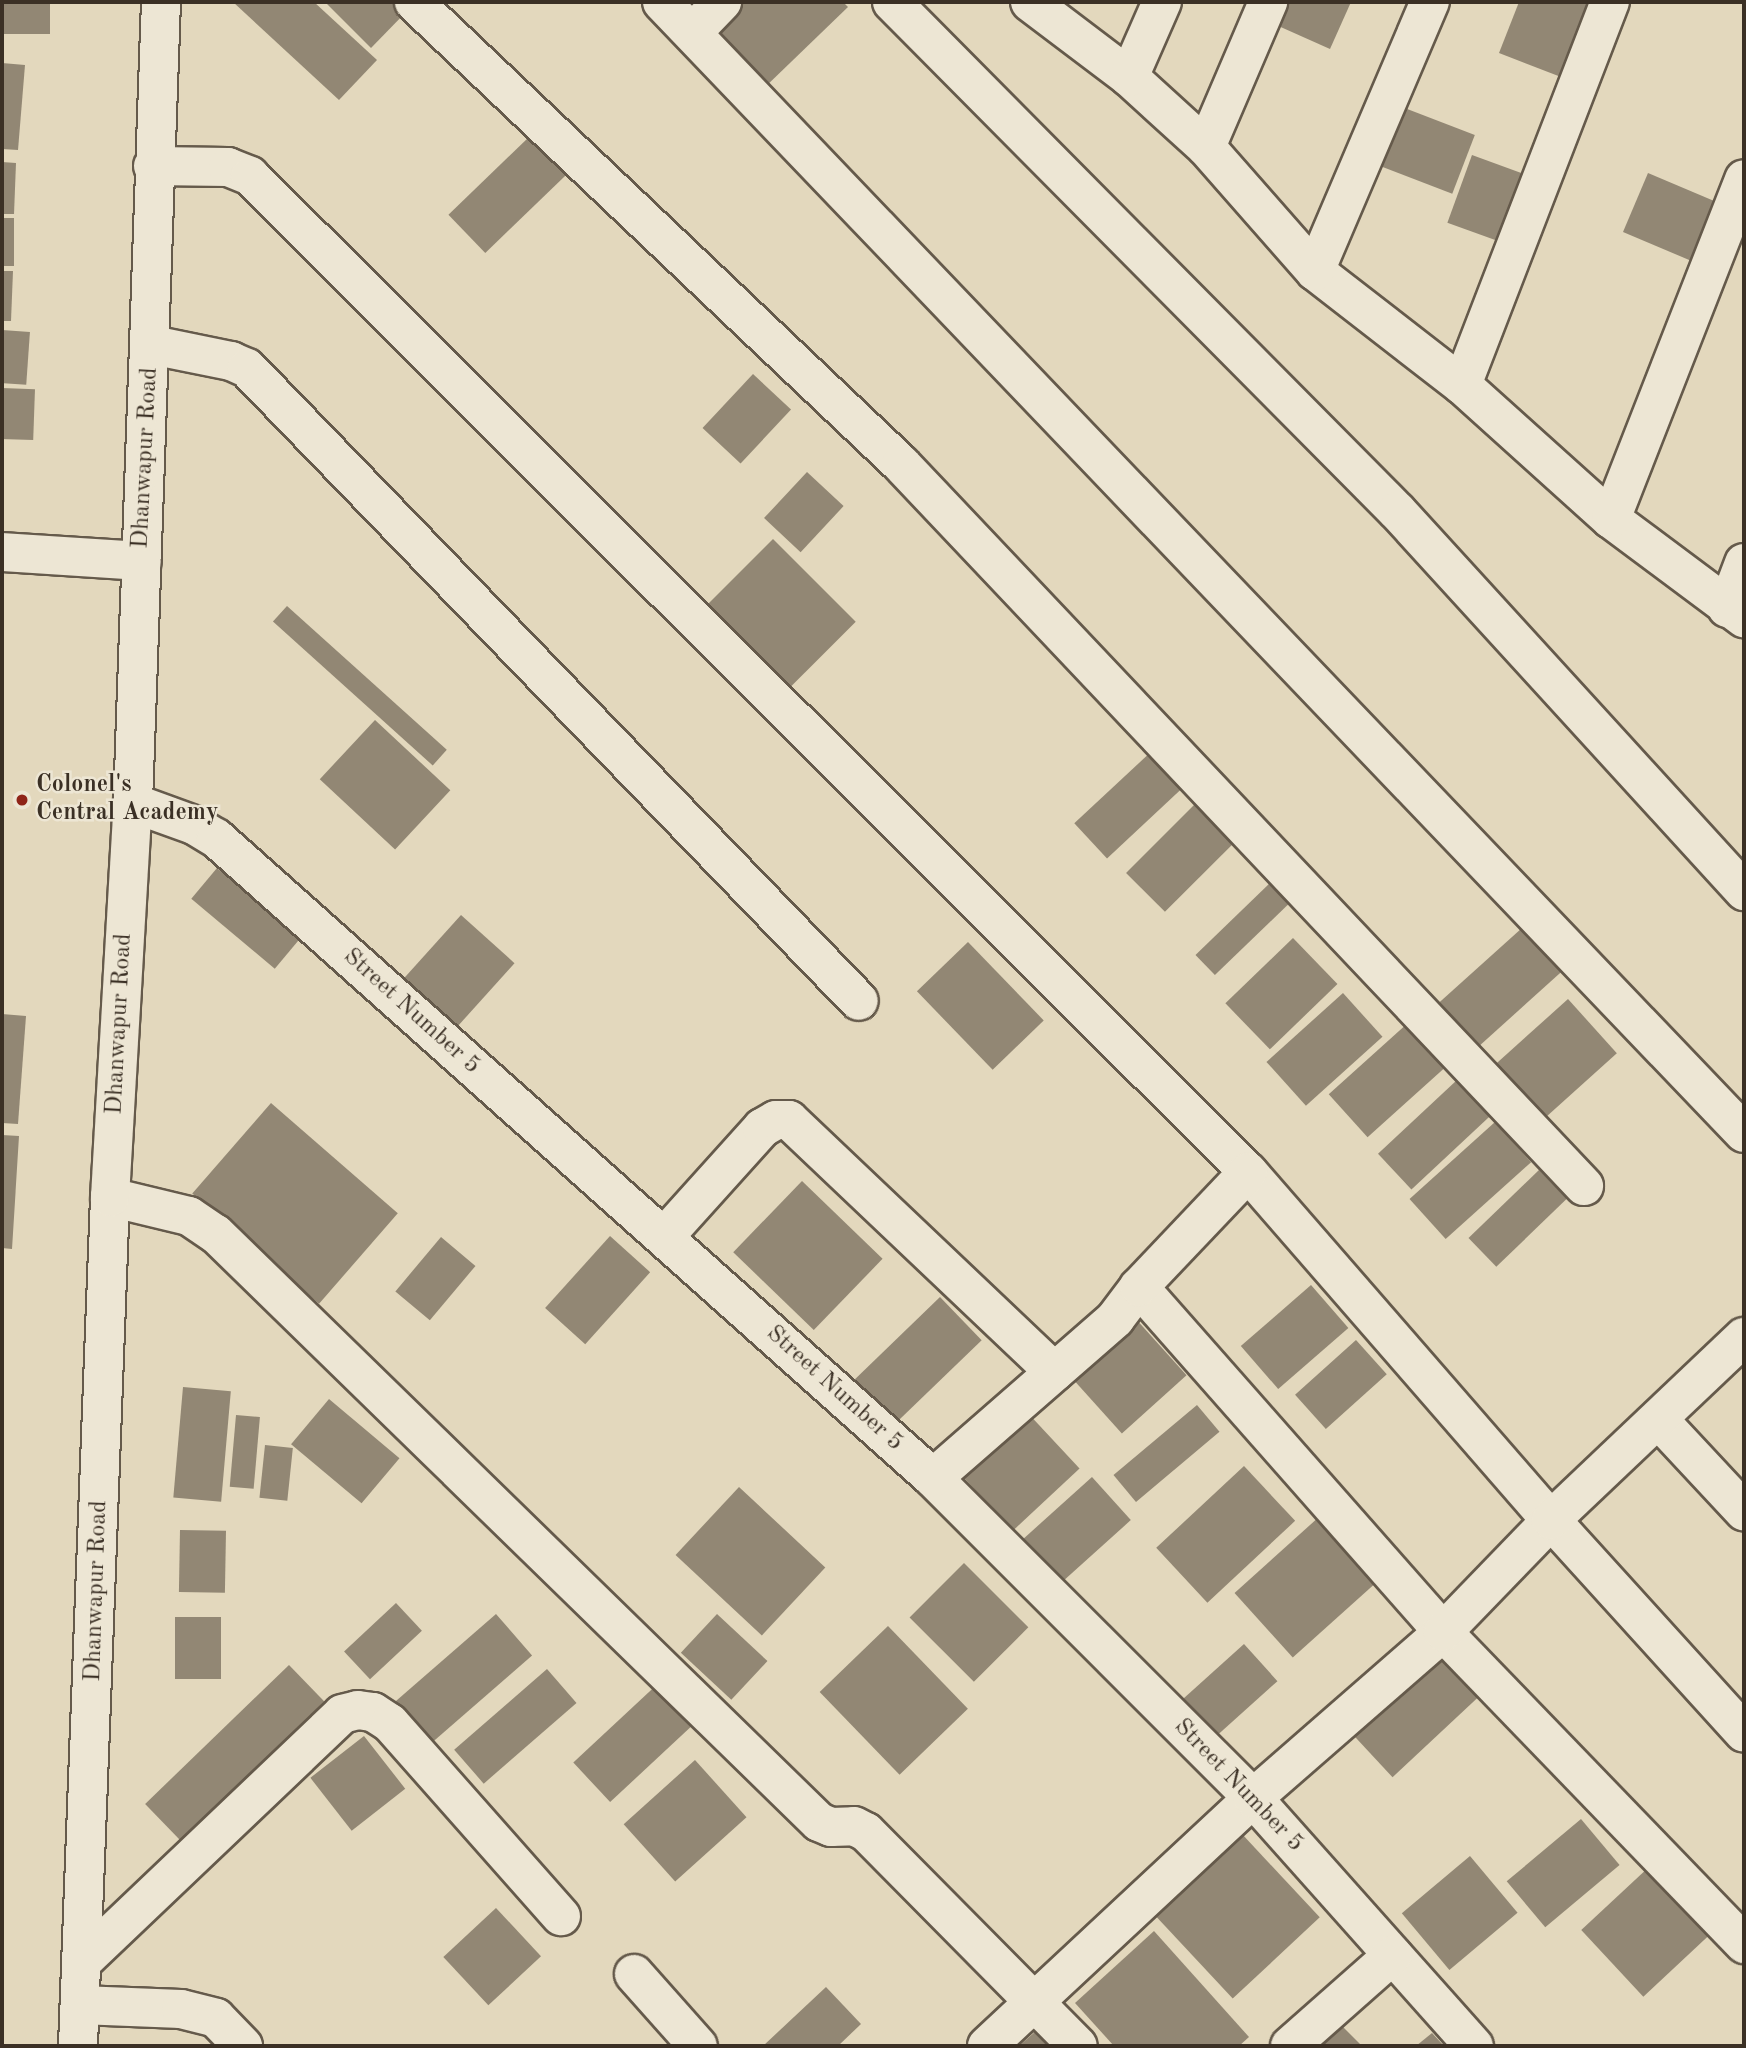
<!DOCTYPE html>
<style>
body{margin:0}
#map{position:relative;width:1746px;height:2048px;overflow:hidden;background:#e3d8bd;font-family:"Old Standard TT",serif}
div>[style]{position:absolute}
.building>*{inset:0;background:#928774;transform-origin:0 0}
.roads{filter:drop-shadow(2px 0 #655a4b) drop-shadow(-2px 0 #655a4b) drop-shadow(0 2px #655a4b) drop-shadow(0 -2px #655a4b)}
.minor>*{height:38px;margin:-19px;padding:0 19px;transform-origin:19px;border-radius:19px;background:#ede6d4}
.tertiary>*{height:38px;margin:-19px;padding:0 19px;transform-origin:19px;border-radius:19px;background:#ede6d4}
.dots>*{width:19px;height:19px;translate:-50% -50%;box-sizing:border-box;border:4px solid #ede6d4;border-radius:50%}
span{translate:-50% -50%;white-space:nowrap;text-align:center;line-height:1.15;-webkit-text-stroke:5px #ede6d4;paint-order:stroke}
.street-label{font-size:24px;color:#3b3025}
.poi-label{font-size:24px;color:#3b3025;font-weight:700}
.left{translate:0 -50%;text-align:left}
.frame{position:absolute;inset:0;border:4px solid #3b3025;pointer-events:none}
</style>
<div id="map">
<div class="building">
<div style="left:2px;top:2px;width:48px;height:32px"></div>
<div style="clip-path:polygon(233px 2px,314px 2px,377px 60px,339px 100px)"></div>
<div style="clip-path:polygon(325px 2px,400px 2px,408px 10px,371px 48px)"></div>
<div style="clip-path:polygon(744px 2px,843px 2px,848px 7px,762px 90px,709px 35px)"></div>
<div style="clip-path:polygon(1273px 2px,1351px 2px,1330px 49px,1265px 20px)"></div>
<div style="clip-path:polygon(1519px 2px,1605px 2px,1574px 82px,1499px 53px)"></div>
<div style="clip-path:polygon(2px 63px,25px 65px,18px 150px,2px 149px)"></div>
<div style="left:1402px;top:107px;width:78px;height:63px;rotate:21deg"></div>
<div style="left:529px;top:137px;width:53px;height:112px;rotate:46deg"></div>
<div style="left:1472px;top:155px;width:59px;height:72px;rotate:20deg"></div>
<div style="clip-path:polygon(2px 162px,16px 163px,14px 214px,2px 214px)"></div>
<div style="left:1648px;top:173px;width:86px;height:64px;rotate:23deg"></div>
<div style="left:2px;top:218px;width:12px;height:48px"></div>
<div style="clip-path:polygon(2px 271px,13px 271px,11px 321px,2px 321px)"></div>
<div style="left:2px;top:330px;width:28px;height:53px;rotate:4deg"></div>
<div style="left:753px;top:374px;width:52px;height:74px;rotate:43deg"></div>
<div style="left:2px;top:388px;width:33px;height:51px;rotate:2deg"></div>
<div style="left:807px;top:472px;width:50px;height:63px;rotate:43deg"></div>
<div style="left:773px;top:539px;width:117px;height:93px;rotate:45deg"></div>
<div style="left:287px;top:606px;width:215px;height:21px;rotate:42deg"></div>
<div style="left:375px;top:720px;width:103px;height:81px;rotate:43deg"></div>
<div style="left:1154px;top:749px;width:48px;height:109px;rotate:47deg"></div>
<div style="left:1201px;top:798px;width:55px;height:106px;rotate:45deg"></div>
<div style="left:217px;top:868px;width:109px;height:40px;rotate:40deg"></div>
<div style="left:1271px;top:882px;width:28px;height:105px;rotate:46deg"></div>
<div style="left:461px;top:915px;width:72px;height:100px;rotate:42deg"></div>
<div style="left:1522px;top:928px;width:59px;height:126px;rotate:48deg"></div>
<div style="left:1293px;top:938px;width:64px;height:94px;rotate:46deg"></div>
<div style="left:968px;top:942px;width:109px;height:71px;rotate:46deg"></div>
<div style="left:1343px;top:993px;width:59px;height:103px;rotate:48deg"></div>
<div style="left:1568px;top:999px;width:73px;height:111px;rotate:48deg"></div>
<div style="clip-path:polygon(2px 1014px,26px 1016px,18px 1124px,2px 1123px)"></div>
<div style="left:1409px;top:1022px;width:58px;height:108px;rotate:48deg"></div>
<div style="left:1457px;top:1080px;width:49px;height:108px;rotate:47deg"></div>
<div style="left:271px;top:1103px;width:168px;height:120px;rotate:41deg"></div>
<div style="left:1495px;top:1122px;width:54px;height:115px;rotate:48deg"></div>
<div style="clip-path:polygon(2px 1135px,19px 1136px,12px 1249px,2px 1248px)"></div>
<div style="left:1539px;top:1170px;width:40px;height:98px;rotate:46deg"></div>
<div style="left:802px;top:1181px;width:112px;height:99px;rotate:44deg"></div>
<div style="left:610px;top:1236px;width:54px;height:97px;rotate:42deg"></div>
<div style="left:441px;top:1237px;width:45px;height:71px;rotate:40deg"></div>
<div style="left:1311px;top:1285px;width:57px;height:93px;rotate:49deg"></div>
<div style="left:940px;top:1297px;width:60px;height:124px;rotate:46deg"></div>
<div style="left:1135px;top:1318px;width:77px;height:87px;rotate:48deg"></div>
<div style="left:1356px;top:1340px;width:46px;height:82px;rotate:48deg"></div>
<div style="left:183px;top:1387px;width:48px;height:111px;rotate:5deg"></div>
<div style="left:329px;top:1399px;width:92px;height:59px;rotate:40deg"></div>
<div style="left:1197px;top:1405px;width:35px;height:109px;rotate:50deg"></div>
<div style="left:1025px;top:1410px;width:80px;height:91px;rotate:47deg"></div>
<div style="left:236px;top:1415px;width:24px;height:72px;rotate:5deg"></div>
<div style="left:265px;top:1445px;width:28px;height:53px;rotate:6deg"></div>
<div style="left:1244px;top:1466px;width:75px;height:120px;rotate:47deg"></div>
<div style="left:1092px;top:1477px;width:58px;height:100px;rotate:48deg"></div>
<div style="left:739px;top:1487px;width:118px;height:93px;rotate:43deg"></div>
<div style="left:1320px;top:1516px;width:87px;height:115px;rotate:48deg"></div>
<div style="left:180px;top:1530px;width:46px;height:62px;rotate:1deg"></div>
<div style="left:964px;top:1563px;width:91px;height:77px;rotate:45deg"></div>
<div style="left:396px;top:1603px;width:38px;height:71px;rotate:47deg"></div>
<div style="left:496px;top:1614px;width:55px;height:147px;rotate:49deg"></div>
<div style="left:717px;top:1614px;width:69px;height:53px;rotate:43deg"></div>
<div style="left:175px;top:1617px;width:46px;height:62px"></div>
<div style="left:888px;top:1626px;width:115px;height:95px;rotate:46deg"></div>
<div style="left:1244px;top:1644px;width:50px;height:84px;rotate:48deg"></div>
<div style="left:1438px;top:1650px;width:62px;height:120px;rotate:47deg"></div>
<div style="left:289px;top:1665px;width:62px;height:200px;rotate:46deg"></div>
<div style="left:547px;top:1669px;width:45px;height:123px;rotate:49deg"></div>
<div style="left:664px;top:1678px;width:54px;height:124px;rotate:47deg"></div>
<div style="left:364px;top:1736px;width:67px;height:68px;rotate:52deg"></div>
<div style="left:695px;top:1760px;width:77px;height:96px;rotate:48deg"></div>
<div style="left:1581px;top:1819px;width:60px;height:97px;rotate:50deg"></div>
<div style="left:1242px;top:1834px;width:114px;height:119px;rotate:47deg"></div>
<div style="left:1470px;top:1856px;width:74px;height:89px;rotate:50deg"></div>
<div style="left:1650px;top:1866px;width:91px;height:94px;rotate:47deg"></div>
<div style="left:496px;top:1908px;width:66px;height:72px;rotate:47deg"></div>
<div style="clip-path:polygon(1154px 1931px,1249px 2037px,1239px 2046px,1114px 2046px,1075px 2003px)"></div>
<div style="clip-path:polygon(826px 1987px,861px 2024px,838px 2046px,763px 2046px)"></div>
<div style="clip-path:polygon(1337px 2021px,1362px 2046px,1312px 2046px)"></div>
<div style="clip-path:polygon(1036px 2031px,1050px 2046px,1019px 2046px)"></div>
<div style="clip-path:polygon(1432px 2033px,1444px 2046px,1416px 2046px)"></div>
</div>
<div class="roads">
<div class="minor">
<div style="left:414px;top:2px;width:671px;rotate:43.49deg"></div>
<div style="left:901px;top:464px;width:994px;rotate:46.59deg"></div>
<div style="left:662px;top:2px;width:1565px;rotate:46.27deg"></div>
<div style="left:892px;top:2px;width:717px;rotate:45.23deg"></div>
<div style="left:1397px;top:511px;width:515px;rotate:47.6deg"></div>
<div style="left:1030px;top:2px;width:124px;rotate:37.1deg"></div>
<div style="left:1129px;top:77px;width:104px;rotate:42.3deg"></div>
<div style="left:1206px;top:147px;width:165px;rotate:48.7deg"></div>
<div style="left:1315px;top:271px;width:186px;rotate:37.8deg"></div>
<div style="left:1462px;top:385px;width:200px;rotate:42deg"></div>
<div style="left:1611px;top:519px;width:166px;rotate:36.7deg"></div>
<div style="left:693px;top:32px;width:42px;rotate:-46deg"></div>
<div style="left:1129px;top:77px;width:82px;rotate:-66.3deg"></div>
<div style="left:1206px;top:147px;width:158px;rotate:-66.8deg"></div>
<div style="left:153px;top:166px;width:75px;rotate:0.8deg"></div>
<div style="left:228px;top:167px;width:24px;rotate:22deg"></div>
<div style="left:250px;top:176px;width:1410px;rotate:44.94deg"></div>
<div style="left:1248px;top:1172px;width:461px;rotate:49deg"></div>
<div style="left:1551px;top:1520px;width:287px;rotate:47.8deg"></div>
<div style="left:1315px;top:271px;width:293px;rotate:-66.9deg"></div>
<div style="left:152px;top:345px;width:81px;rotate:11.4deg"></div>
<div style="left:231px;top:361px;width:17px;rotate:24deg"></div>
<div style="left:247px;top:368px;width:880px;rotate:45.97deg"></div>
<div style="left:1462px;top:385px;width:411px;rotate:-68.9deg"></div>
<div style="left:1611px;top:519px;width:365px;rotate:-68.6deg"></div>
<div style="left:2px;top:552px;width:140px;rotate:3.7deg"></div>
<div style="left:1727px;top:608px;width:48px;rotate:-69.3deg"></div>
<div style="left:133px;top:803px;width:65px;rotate:19.8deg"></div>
<div style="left:194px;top:825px;width:26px;rotate:31deg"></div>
<div style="left:216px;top:838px;width:961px;rotate:41.75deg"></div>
<div style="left:933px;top:1478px;width:453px;rotate:45deg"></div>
<div style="left:1253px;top:1798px;width:332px;rotate:48.3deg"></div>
<div style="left:110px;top:1197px;width:81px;rotate:13.5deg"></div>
<div style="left:189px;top:1216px;width:32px;rotate:34deg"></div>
<div style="left:216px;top:1234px;width:842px;rotate:44.28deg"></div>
<div style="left:819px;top:1822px;width:13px;rotate:23deg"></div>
<div style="left:831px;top:1827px;width:23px;rotate:-2deg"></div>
<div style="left:854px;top:1826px;width:13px;rotate:27deg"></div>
<div style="left:866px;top:1832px;width:301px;rotate:45.3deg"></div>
<div style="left:664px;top:1237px;width:147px;rotate:-48deg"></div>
<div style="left:762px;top:1128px;width:16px;rotate:-30deg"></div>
<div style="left:776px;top:1120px;width:13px"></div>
<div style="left:789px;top:1120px;width:366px;rotate:43.5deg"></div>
<div style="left:1139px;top:1287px;width:460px;rotate:48.6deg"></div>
<div style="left:1443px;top:1632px;width:434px;rotate:46deg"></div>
<div style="left:1659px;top:1420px;width:125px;rotate:47deg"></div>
<div style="left:933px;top:1478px;width:242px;rotate:-41.1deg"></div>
<div style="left:1115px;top:1319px;width:40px;rotate:-53deg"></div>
<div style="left:1139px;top:1287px;width:158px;rotate:-46.5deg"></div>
<div style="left:84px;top:1960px;width:356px;rotate:-43.6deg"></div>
<div style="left:342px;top:1714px;width:16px;rotate:-14deg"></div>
<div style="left:358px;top:1710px;width:15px;rotate:8deg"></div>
<div style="left:373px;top:1712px;width:20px;rotate:33deg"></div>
<div style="left:390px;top:1723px;width:258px;rotate:48.5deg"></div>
<div style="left:634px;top:1974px;width:96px;rotate:48.4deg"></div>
<div style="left:80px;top:2005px;width:101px;rotate:2.3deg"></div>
<div style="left:181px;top:2009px;width:36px;rotate:14deg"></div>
<div style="left:216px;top:2018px;width:39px;rotate:46deg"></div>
<div style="left:987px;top:2046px;width:364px;rotate:-43deg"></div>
<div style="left:1253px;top:1798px;width:252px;rotate:-41.1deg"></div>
<div style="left:1443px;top:1632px;width:156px;rotate:-46deg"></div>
<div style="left:1551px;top:1520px;width:266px;rotate:-43.5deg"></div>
<div style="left:1290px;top:2046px;width:137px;rotate:-41.5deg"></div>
</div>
<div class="tertiary">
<div style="left:78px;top:2046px;width:850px;rotate:-87.84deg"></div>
<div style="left:110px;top:1197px;width:395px;rotate:-86.7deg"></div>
<div style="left:133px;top:803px;width:801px;rotate:-88deg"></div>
</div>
</div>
<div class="dots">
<div style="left:22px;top:800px;background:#8f2418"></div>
</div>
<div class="street-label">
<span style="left:146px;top:458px;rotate:-87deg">Dhanwapur Road</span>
<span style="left:411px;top:1012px;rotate:42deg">Street Number 5</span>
<span style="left:120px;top:1024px;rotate:-87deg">Dhanwapur Road</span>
<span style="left:834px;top:1389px;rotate:42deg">Street Number 5</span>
<span style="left:97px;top:1591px;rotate:-88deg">Dhanwapur Road</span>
<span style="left:1238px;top:1786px;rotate:46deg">Street Number 5</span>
</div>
<div class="poi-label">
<span class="left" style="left:36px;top:800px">Colonel's<br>Central Academy</span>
</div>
<div class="frame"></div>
</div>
